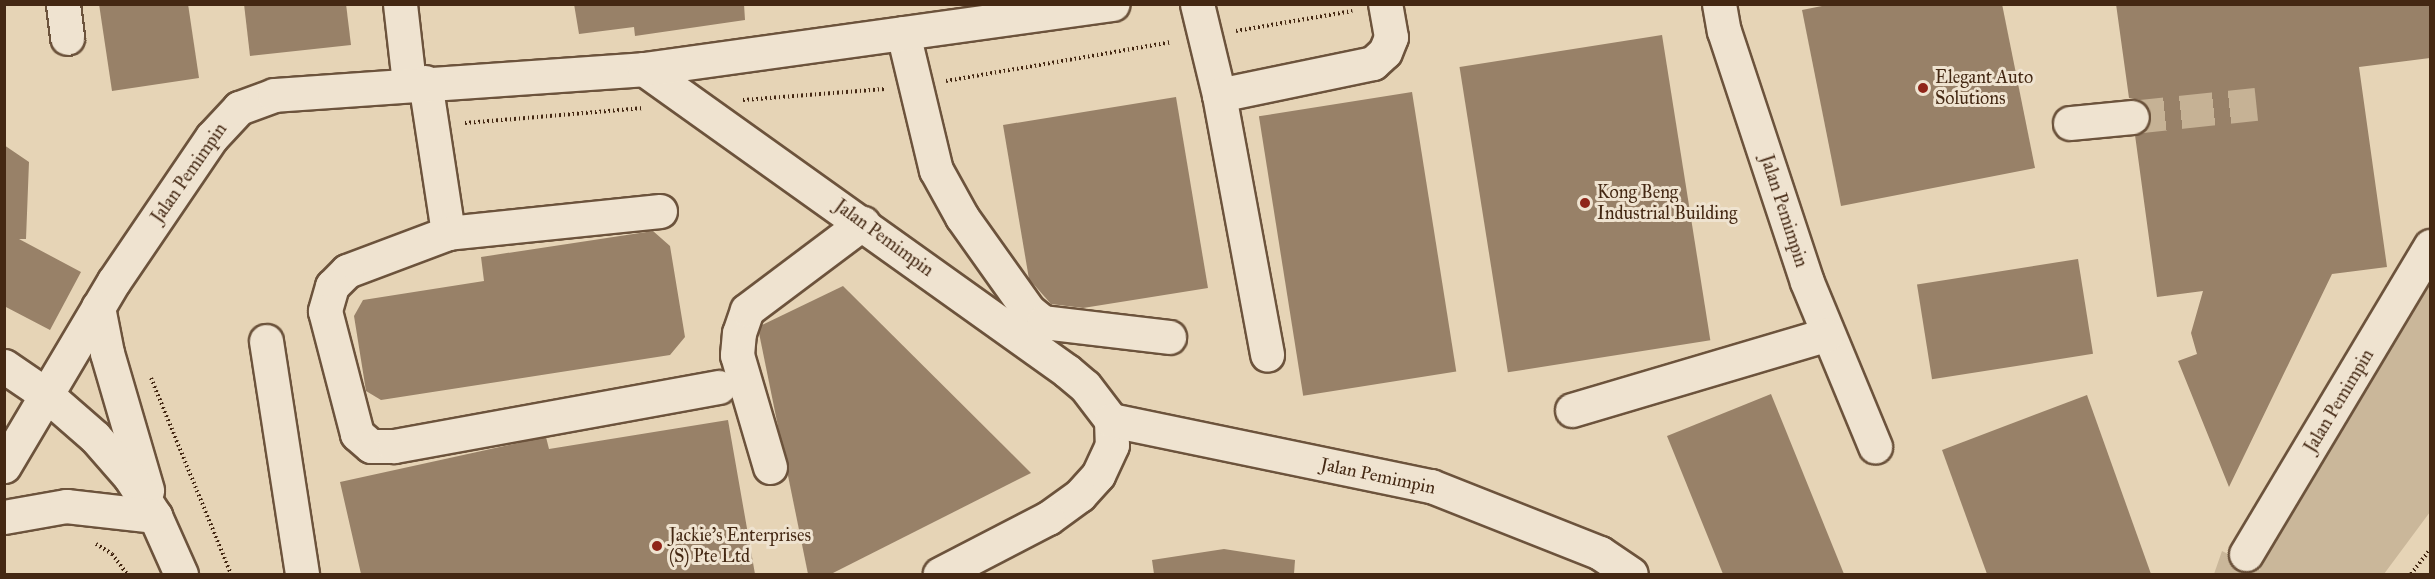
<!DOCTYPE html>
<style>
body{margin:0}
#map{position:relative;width:2435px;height:579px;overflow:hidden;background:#e6d4b6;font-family:"IM FELL Great Primer",serif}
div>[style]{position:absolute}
.green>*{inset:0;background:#cab79a}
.building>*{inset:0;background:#988168;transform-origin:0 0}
.minor-tunnel>*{height:33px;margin-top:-16.5px;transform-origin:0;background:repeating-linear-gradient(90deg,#c6b295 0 33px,transparent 0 49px)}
.path>*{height:4px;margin-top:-2px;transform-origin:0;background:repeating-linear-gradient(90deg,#442813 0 1.5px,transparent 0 4.5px)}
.roads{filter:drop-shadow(2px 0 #6c533c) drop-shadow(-2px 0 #6c533c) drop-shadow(0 2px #6c533c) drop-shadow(0 -2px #6c533c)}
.minor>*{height:33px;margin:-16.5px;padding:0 16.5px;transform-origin:16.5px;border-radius:16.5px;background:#efe3d0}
.dots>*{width:16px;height:16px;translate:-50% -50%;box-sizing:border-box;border:3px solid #efe3d0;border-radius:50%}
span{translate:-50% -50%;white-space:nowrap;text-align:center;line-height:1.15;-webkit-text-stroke:6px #efe3d0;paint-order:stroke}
.poi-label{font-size:18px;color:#442813}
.left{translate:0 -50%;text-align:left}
.street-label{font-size:18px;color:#442813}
.frame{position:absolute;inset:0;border:6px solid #442813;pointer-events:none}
</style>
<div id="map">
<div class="green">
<div style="clip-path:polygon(2430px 253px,2430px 512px,2384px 574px,2214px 574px,2222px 551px,2260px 570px)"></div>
</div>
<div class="building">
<div style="clip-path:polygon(99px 4px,188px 4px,199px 78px,112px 91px)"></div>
<div style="clip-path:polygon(244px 4px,346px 4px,351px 45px,250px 56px)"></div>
<div style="clip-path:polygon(574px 4px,744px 4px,745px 20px,635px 36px,634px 27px,579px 34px)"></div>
<div style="clip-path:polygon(1832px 4px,2002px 4px,2035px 168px,1841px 206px,1802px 10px)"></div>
<div style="clip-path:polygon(2116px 4px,2430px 4px,2430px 58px,2359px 67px,2387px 267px,2332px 274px,2229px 487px,2178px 361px,2197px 354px,2191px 333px,2203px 291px,2157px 297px,2135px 135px,2149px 125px,2151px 115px,2140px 100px,2129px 98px)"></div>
<div style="left:1662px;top:35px;width:309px;height:205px;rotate:81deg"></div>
<div style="left:1412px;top:92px;width:283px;height:155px;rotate:81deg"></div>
<div style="clip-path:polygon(1176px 97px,1208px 288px,1083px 308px,1051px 304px,1029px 279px,1003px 125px)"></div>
<div style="clip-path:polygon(4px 145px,29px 162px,26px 239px,19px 239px,81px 272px,50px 330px,4px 306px)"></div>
<div style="clip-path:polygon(653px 231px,670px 246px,685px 337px,670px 355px,381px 400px,366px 391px,354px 316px,363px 300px,484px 281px,481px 257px)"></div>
<div style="left:2078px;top:259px;width:96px;height:163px;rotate:81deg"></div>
<div style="clip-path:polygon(843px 286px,1031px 473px,831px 574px,808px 574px,759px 333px,762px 325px)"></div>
<div style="clip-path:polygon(1771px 394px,1844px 574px,1723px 574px,1667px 436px)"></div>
<div style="clip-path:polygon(2087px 395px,2151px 574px,1987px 574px,1942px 450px)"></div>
<div style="clip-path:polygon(728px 420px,755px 574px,361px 574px,340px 482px,546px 437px,549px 449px)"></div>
<div style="clip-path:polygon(1224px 549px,1295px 560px,1294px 574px,1154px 574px,1152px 560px)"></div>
</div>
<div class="minor-tunnel">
<div style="left:2132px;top:117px;width:125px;rotate:-6deg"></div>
</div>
<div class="path">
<div style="left:1236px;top:31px;width:118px;rotate:-9.8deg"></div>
<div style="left:946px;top:81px;width:229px;rotate:-9.8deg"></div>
<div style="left:743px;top:100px;width:142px;rotate:-4.4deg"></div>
<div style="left:465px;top:123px;width:179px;rotate:-4.8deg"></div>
<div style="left:151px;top:378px;width:212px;rotate:67.8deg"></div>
<div style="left:96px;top:544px;width:19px;rotate:32deg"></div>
<div style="left:112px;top:554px;width:25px;rotate:53deg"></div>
<div style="left:2411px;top:574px;width:31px;rotate:-52deg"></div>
</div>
<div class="roads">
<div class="minor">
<div style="left:63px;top:4px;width:34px;rotate:83deg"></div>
<div style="left:400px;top:4px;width:80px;rotate:83.5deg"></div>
<div style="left:1197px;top:4px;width:94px;rotate:76.4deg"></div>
<div style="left:1219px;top:95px;width:264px;rotate:79.5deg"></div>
<div style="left:1719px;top:4px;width:27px;rotate:80deg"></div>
<div style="left:1724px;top:31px;width:264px;rotate:71.7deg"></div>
<div style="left:1807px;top:282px;width:178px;rotate:67.5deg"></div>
<div style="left:903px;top:33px;width:141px;rotate:76.5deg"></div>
<div style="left:936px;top:170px;width:54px;rotate:61deg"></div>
<div style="left:962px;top:217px;width:114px;rotate:54.6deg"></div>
<div style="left:1028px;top:310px;width:19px;rotate:39deg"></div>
<div style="left:1043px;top:322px;width:127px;rotate:6.8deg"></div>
<div style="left:644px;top:69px;width:520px;rotate:35.52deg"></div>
<div style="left:1067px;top:371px;width:23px;rotate:40deg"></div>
<div style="left:1085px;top:386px;width:43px;rotate:52.6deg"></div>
<div style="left:1111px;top:420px;width:25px;rotate:88deg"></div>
<div style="left:1112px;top:445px;width:33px;rotate:115deg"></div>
<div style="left:1098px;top:475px;width:27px;rotate:132deg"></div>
<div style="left:1080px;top:495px;width:39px;rotate:144deg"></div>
<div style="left:1048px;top:518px;width:122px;rotate:152.6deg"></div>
<div style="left:425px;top:82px;width:153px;rotate:81.3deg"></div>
<div style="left:1219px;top:95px;width:157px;rotate:-11.7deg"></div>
<div style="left:1373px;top:63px;width:16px;rotate:-43deg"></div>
<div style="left:1385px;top:52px;width:16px;rotate:-68deg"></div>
<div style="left:1391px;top:37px;width:34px;rotate:-100deg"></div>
<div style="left:2070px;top:123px;width:62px;rotate:-5.5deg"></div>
<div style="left:660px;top:211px;width:213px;rotate:174.1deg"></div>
<div style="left:448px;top:233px;width:108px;rotate:159.4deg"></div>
<div style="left:347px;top:271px;width:21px;rotate:135deg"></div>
<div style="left:332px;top:286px;width:26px;rotate:106deg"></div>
<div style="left:325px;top:311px;width:127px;rotate:75.4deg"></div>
<div style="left:357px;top:434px;width:18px;rotate:41deg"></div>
<div style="left:371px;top:446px;width:23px"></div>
<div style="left:394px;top:446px;width:330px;rotate:-10.3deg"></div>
<div style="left:98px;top:307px;width:47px;rotate:78.9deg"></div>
<div style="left:107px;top:353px;width:143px;rotate:73.7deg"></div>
<div style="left:266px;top:341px;width:236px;rotate:81.2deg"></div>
<div style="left:4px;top:366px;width:53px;rotate:34.3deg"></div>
<div style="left:48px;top:396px;width:62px;rotate:41.1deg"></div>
<div style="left:95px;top:437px;width:53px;rotate:48.8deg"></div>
<div style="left:130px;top:477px;width:46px;rotate:57.3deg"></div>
<div style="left:155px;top:516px;width:64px;rotate:65.9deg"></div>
<div style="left:1572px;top:410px;width:265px;rotate:-16.5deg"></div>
<div style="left:1111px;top:420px;width:327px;rotate:11.7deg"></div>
<div style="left:1431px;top:486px;width:182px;rotate:21.6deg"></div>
<div style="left:1600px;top:553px;width:37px;rotate:34deg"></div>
<div style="left:4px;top:466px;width:215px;rotate:-59.3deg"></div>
<div style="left:114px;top:281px;width:174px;rotate:-55.8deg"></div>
<div style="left:212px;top:137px;width:40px;rotate:-47deg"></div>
<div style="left:239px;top:108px;width:37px;rotate:-20deg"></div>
<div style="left:274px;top:95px;width:371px;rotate:-4deg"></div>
<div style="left:644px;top:69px;width:473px;rotate:-7.9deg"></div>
<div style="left:770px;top:467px;width:117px;rotate:-106.4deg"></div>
<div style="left:737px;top:355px;width:22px;rotate:-85deg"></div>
<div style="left:739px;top:333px;width:24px;rotate:-71deg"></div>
<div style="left:747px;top:310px;width:145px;rotate:-36.9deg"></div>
<div style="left:4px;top:517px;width:63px;rotate:-10.1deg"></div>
<div style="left:66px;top:506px;width:90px;rotate:6.4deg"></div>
<div style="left:2246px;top:554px;width:359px;rotate:-59.1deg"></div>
</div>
</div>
<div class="dots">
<div style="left:1923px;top:88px;background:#8f2418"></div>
<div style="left:1585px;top:203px;background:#8f2418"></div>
<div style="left:657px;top:546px;background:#8f2418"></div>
</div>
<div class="poi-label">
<span class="left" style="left:1935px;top:88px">Elegant Auto<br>Solutions</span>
<span class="left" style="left:1597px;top:203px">Kong Beng<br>Industrial Building</span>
<span class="left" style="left:669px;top:546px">Jackie's Enterprises<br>(S) Pte Ltd</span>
</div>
<div class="street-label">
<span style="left:189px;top:173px;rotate:-55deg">Jalan Pemimpin</span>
<span style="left:1784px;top:211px;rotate:72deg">Jalan Pemimpin</span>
<span style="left:884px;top:238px;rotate:36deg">Jalan Pemimpin</span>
<span style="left:2339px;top:401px;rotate:-59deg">Jalan Pemimpin</span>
<span style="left:1378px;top:476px;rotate:12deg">Jalan Pemimpin</span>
</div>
<div class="frame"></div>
</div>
